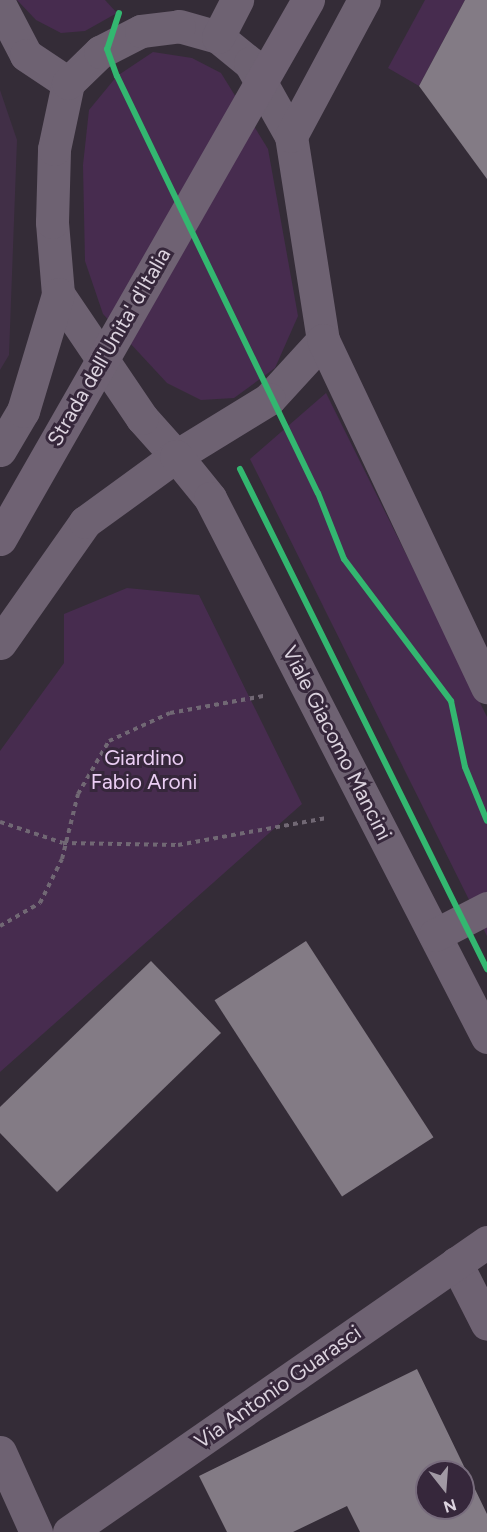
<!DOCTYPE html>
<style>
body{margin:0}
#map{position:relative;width:487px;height:1532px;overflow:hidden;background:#342c37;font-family:Figtree,sans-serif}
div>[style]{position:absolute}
.built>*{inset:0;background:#412f47}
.green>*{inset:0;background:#472c4f}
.building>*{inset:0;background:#837b85;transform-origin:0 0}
.path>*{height:4px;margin-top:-2px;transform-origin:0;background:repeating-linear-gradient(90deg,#716874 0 4.5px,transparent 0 9px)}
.minor>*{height:33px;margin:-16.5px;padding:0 16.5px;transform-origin:16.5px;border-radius:16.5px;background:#6e6272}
.major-bridge>*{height:33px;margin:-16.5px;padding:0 16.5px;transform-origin:16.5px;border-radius:16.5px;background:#6f6273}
.cycleway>*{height:6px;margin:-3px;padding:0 3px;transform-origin:3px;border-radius:3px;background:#33b770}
span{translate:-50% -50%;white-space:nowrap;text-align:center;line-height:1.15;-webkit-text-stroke:6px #36273b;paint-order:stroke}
.street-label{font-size:21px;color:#dcd3df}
.park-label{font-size:21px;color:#ebcef4}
.north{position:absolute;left:415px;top:1460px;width:60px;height:60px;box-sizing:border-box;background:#36273b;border:2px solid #786c7d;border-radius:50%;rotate:163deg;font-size:16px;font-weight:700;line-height:24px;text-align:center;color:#dcd3df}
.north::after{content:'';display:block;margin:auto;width:21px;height:27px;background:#a199a4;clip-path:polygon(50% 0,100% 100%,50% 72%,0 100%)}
</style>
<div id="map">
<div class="built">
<div style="clip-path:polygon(0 90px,17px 140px,9px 355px,0 370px)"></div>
</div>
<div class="green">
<div style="clip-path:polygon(17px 0,105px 0,117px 13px,85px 31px,61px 33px,36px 20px)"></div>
<div style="clip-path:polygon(425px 0,465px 0,419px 86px,388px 68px)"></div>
<div style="clip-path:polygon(153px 52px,192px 58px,221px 73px,268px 149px,298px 316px,275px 368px,234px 398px,201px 400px,167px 383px,103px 314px,85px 261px,83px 165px,89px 110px,117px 76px)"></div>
<div style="clip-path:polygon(326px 393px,487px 717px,487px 936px,250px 459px)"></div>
<div style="clip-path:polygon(127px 588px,199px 595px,302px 804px,0 1072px,0 751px,64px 663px,64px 614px)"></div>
</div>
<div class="building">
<div style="clip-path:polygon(465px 0,487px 0,487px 179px,419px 86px)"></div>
<div style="left:306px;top:941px;width:234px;height:109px;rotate:57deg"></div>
<div style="clip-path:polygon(151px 961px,221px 1033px,57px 1192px,0 1133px,0 1107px)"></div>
<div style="clip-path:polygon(evenodd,417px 1369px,487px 1514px,487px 1532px,360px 1532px,347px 1506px,293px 1532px,227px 1532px,199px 1476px,417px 1369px,427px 1472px,463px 1472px,463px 1508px,427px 1508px,427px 1472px)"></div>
</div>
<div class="path">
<div style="left:0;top:822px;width:66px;rotate:18.4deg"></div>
<div style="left:63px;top:843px;width:115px;rotate:1deg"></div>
<div style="left:178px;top:845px;width:151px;rotate:-10.3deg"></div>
<div style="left:0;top:926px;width:46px;rotate:-29.9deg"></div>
<div style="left:40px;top:903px;width:49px;rotate:-63.4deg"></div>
<div style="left:62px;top:859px;width:67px;rotate:-76.2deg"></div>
<div style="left:78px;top:794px;width:61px;rotate:-59.7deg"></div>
<div style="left:109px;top:741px;width:67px;rotate:-24.7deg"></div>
<div style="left:170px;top:713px;width:96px;rotate:-10.3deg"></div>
</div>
<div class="minor">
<div style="left:0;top:5px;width:56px;rotate:62.5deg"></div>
<div style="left:26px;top:55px;width:50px;rotate:33.7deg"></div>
<div style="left:179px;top:26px;width:41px;rotate:15.8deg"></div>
<div style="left:218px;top:37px;width:41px;rotate:39.1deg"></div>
<div style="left:250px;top:63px;width:84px;rotate:60.7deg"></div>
<div style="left:291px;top:136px;width:206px;rotate:81.1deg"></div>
<div style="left:323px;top:340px;width:80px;rotate:132.5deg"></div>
<div style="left:269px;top:399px;width:109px;rotate:148.5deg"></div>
<div style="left:176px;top:456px;width:51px;rotate:-131.8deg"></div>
<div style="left:142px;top:418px;width:150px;rotate:-124.1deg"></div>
<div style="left:58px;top:294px;width:72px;rotate:-94.8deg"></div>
<div style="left:52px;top:222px;width:73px;rotate:-88.4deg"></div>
<div style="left:54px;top:149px;width:67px;rotate:-78deg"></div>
<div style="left:68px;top:83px;width:45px;rotate:-44.1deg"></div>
<div style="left:100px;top:52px;width:46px;rotate:-27.1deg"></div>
<div style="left:141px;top:31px;width:38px;rotate:-7deg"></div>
<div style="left:218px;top:37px;width:42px;rotate:-62.8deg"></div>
<div style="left:291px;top:136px;width:154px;rotate:-61.8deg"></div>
<div style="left:323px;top:340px;width:384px;rotate:64.7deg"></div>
<div style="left:0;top:450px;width:45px;rotate:-59.5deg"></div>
<div style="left:23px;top:411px;width:122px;rotate:-73.3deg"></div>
<div style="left:0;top:643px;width:148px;rotate:-54.9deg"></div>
<div style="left:85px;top:522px;width:112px;rotate:-36deg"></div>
<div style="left:176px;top:456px;width:54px;rotate:51deg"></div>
<div style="left:210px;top:498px;width:606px;rotate:62.8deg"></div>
<div style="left:435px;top:935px;width:59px;rotate:-27.4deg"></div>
<div style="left:456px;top:1263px;width:68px;rotate:63.1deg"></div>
<div style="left:0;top:1452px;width:88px;rotate:65.8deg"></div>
<div style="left:69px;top:1532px;width:509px;rotate:-34.75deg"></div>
</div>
<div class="major-bridge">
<div style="left:0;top:539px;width:621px;rotate:-60.26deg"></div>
</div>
<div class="cycleway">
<div style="left:119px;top:13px;width:38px;rotate:108deg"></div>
<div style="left:107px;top:49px;width:29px;rotate:70deg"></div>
<div style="left:117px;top:76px;width:463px;rotate:64.3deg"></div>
<div style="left:318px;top:493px;width:71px;rotate:68.5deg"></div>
<div style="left:344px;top:559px;width:178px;rotate:53deg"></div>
<div style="left:451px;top:701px;width:67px;rotate:78deg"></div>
<div style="left:465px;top:767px;width:58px;rotate:67.8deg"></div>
<div style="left:240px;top:469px;width:558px;rotate:63.71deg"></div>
</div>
<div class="street-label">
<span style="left:109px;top:347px;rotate:-60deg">Strada dell'Unita' d'Italia</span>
<span style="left:337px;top:743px;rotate:63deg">Viale Giacomo Mancini</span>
<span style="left:278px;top:1387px;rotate:-35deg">Via Antonio Guarasci</span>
</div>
<div class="park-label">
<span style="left:144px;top:770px">Giardino<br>Fabio Aroni</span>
</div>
<div class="north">N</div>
</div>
